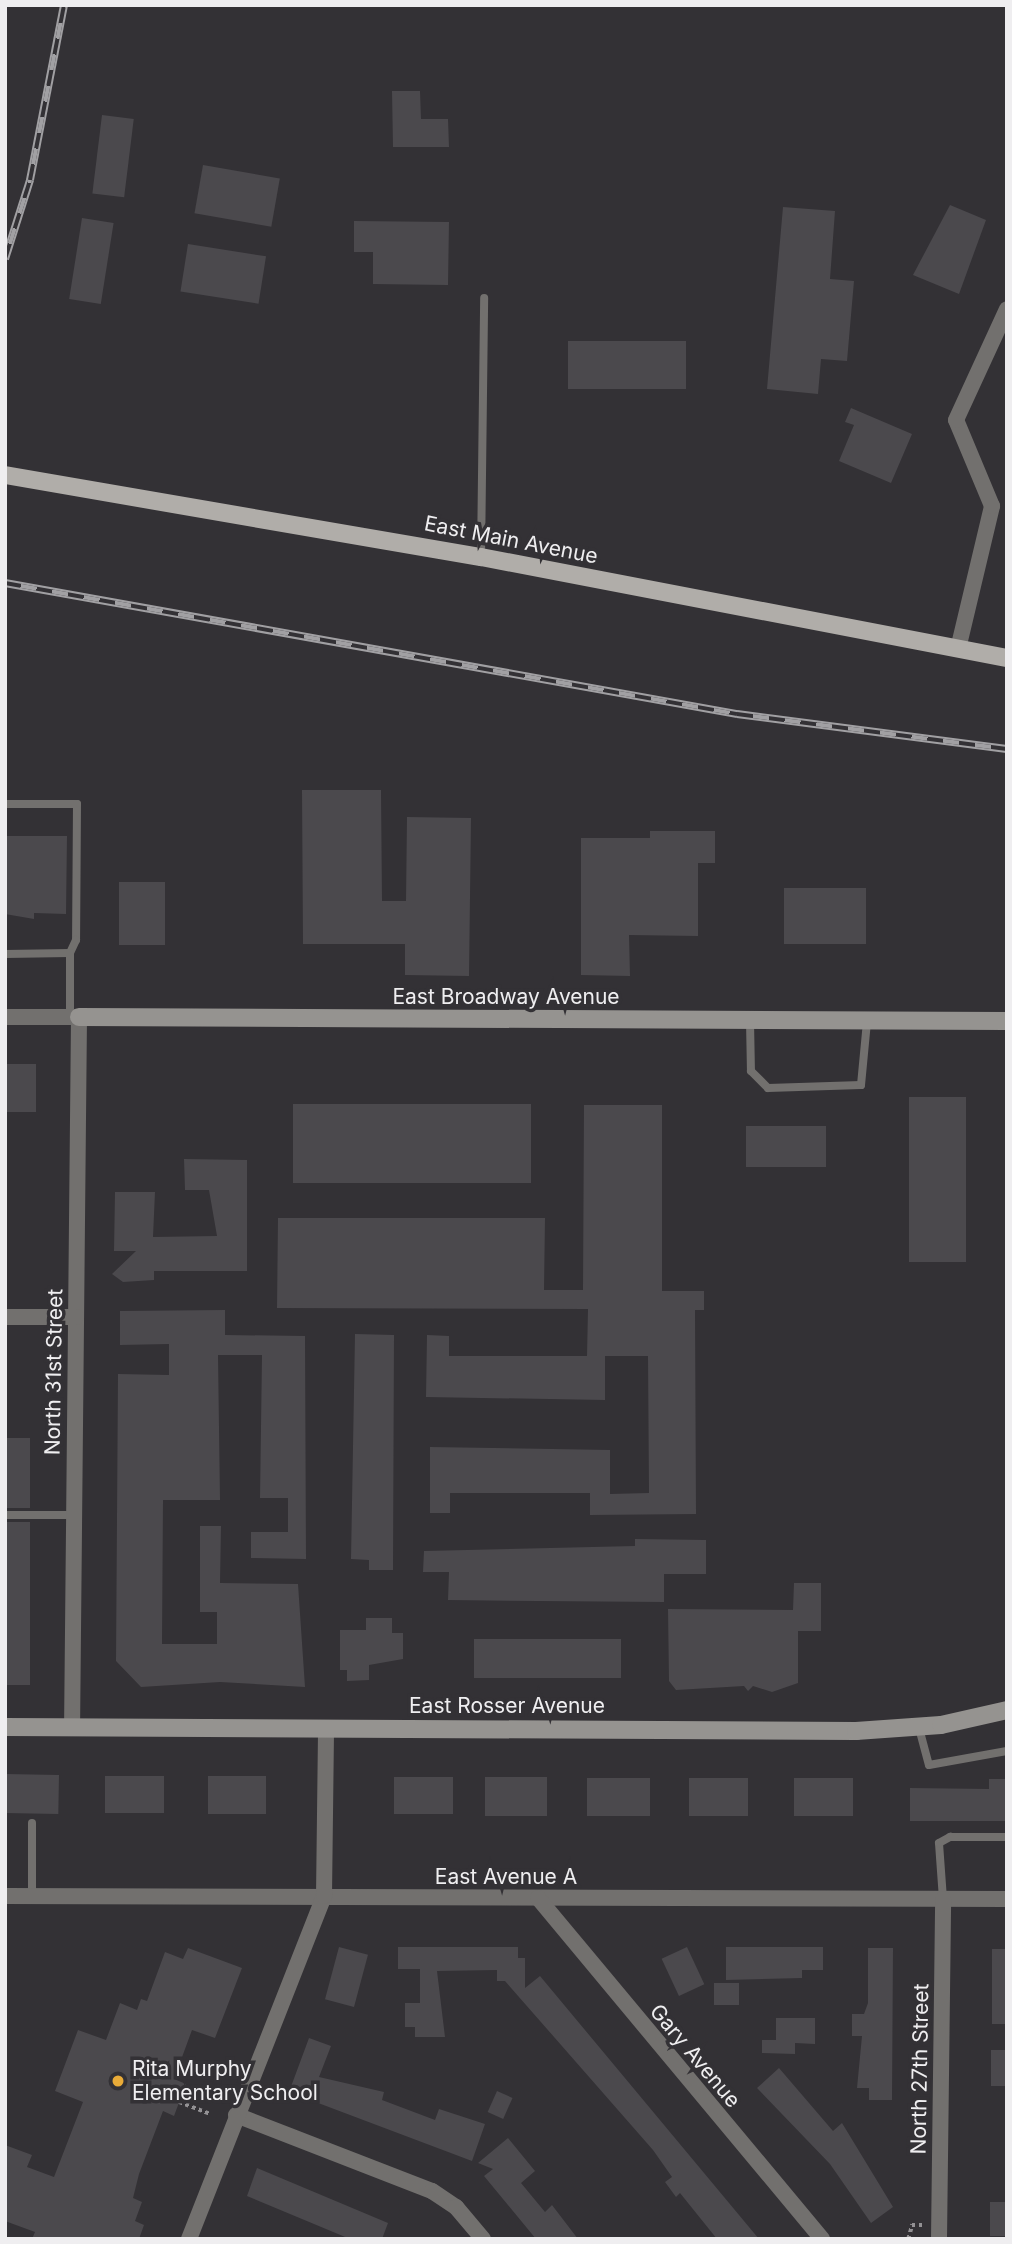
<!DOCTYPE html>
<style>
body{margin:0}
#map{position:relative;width:1012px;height:2244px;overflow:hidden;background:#333135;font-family:Inter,sans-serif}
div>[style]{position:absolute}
.building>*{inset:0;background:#4b494d;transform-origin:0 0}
.path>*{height:3.5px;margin-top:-1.75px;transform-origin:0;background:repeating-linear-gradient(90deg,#939194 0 3.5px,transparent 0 7px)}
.lane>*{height:8px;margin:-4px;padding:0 4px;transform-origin:4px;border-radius:4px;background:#72706e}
.street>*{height:16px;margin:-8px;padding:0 8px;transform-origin:8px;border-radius:8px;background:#72706e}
.secondary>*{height:18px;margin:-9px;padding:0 9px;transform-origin:9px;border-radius:9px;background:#959390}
.primary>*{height:18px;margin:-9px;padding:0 9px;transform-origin:9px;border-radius:9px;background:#b0ada9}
.rail>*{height:8px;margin-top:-4px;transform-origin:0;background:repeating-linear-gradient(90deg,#333135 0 16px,#a1a0a3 0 32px);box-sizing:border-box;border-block:2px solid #a1a0a3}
.dots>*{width:19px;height:19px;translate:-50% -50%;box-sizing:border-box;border:4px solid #333135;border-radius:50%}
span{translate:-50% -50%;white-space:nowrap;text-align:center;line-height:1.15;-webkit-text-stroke:7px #333135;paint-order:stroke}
.street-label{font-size:21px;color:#efeef0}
.poi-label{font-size:21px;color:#efeef0}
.left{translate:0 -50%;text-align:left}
.frame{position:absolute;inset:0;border:7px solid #efeef0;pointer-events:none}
</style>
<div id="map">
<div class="building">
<div style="clip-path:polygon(392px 91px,420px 91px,421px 119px,448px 119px,449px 147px,393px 147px)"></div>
<div style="left:102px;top:115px;width:32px;height:79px;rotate:7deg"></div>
<div style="left:203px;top:165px;width:78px;height:49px;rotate:10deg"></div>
<div style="clip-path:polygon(950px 205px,986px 220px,959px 294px,913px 275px)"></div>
<div style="clip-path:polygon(783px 207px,835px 211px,830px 279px,854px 281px,847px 361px,821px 359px,818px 394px,767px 389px)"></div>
<div style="left:82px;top:218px;width:32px;height:82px;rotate:9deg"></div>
<div style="clip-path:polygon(354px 221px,449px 222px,448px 285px,373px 284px,373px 252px,354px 252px)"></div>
<div style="left:188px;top:244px;width:79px;height:48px;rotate:9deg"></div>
<div style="left:568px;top:341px;width:118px;height:48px"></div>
<div style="clip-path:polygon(851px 408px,912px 434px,891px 483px,839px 461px,854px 425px,845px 422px)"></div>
<div style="clip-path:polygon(302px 790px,381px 790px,382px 901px,406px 901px,407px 817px,471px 818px,469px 976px,405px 975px,405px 944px,303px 944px)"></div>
<div style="clip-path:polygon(650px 831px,715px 831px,715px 863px,698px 863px,698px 936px,629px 935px,630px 976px,581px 975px,581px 838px,650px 838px)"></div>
<div style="clip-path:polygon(5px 836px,67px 836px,66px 914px,34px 913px,34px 919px,5px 914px)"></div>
<div style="left:119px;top:882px;width:46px;height:63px"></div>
<div style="left:784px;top:888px;width:82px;height:56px"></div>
<div style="left:5px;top:1064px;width:31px;height:48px"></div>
<div style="left:909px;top:1097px;width:57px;height:165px"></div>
<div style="left:293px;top:1104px;width:238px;height:79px"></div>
<div style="clip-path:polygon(584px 1105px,662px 1105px,662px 1291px,704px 1291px,704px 1310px,695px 1310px,696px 1514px,590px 1515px,590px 1493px,450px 1493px,450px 1513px,430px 1513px,430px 1447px,610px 1450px,610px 1494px,649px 1493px,648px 1356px,605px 1356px,605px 1400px,426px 1397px,427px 1335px,449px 1336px,449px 1356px,587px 1356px,588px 1309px,277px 1308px,278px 1218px,545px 1218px,544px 1290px,583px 1290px)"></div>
<div style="left:746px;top:1126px;width:80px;height:41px"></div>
<div style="clip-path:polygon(184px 1159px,247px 1160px,247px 1271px,154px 1271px,154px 1280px,123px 1282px,112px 1274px,136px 1251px,114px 1251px,115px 1192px,155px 1192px,153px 1237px,217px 1236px,209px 1190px,185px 1190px)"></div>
<div style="clip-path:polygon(225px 1310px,225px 1335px,305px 1336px,306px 1559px,251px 1558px,251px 1532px,288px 1532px,288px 1498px,260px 1498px,262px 1355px,218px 1355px,220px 1500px,163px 1500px,162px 1644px,217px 1644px,217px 1612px,200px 1612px,200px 1526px,221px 1526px,220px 1583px,298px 1584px,305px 1687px,220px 1682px,141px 1687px,116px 1661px,118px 1374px,169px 1375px,169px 1344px,120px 1345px,120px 1311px)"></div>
<div style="clip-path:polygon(355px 1334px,394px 1335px,393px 1570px,369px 1570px,369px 1560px,351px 1559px)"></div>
<div style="left:5px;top:1438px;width:25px;height:70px"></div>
<div style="left:5px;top:1522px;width:25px;height:163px"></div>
<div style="clip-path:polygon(635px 1539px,706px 1540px,706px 1574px,664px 1574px,664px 1602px,538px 1601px,448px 1600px,449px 1572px,423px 1572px,424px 1551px,635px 1546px)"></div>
<div style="clip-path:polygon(794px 1583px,821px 1583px,821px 1631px,798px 1631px,798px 1683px,772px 1692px,753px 1686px,748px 1691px,744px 1686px,676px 1690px,669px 1681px,668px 1609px,793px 1610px)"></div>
<div style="clip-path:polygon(366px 1618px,392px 1618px,392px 1633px,403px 1633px,403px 1659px,369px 1665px,369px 1680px,347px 1681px,347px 1670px,340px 1670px,340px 1630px,366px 1630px)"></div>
<div style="left:474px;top:1639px;width:147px;height:39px"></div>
<div style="left:5px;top:1774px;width:54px;height:39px;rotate:1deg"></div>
<div style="left:105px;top:1776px;width:59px;height:37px"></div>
<div style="left:208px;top:1776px;width:58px;height:38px"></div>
<div style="left:394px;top:1777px;width:59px;height:37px"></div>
<div style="left:485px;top:1777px;width:62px;height:39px"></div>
<div style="left:587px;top:1778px;width:63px;height:38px"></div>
<div style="left:689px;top:1778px;width:59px;height:38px"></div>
<div style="left:794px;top:1778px;width:59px;height:38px"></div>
<div style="clip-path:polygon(989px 1779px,1007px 1779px,1007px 1821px,910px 1821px,910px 1788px,989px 1789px)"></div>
<div style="left:339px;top:1947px;width:30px;height:54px;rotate:15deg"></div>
<div style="clip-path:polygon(398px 1947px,518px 1947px,518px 1958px,525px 1958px,525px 1988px,540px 1976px,759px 2239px,717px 2239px,680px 2193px,676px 2197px,665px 2182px,672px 2177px,653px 2150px,505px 1981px,497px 1981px,497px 1970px,437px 1971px,445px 2037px,415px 2037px,415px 2027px,405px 2027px,405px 2003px,420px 2003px,420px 1969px,398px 1969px)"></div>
<div style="left:687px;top:1947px;width:41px;height:28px;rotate:65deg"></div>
<div style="clip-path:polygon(726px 1947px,823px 1947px,823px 1970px,802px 1970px,802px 1978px,726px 1980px)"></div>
<div style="clip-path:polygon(188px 1948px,242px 1968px,215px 2038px,192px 2030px,174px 2079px,186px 2084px,174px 2116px,163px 2111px,139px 2174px,133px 2198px,142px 2202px,135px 2221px,144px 2225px,139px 2239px,32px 2239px,35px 2232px,5px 2221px,5px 2145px,32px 2155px,27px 2167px,54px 2177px,83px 2102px,55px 2091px,78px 2030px,106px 2040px,120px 2003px,137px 2010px,141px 1999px,147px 2001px,165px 1952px,183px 1959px)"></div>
<div style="clip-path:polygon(868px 1948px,893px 1948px,892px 2100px,869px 2100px,869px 2088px,857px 2088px,862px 2036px,852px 2036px,852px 2014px,864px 2014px,868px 2003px)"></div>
<div style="left:992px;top:1949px;width:15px;height:75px"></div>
<div style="left:714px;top:1983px;width:25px;height:22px"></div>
<div style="clip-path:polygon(776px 2018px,815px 2018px,815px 2044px,795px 2043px,795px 2054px,762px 2053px,762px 2040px,776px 2040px)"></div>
<div style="clip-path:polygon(309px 2038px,331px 2046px,319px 2077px,384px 2092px,382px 2100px,435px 2120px,439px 2109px,485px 2124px,472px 2161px,289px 2092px)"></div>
<div style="left:991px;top:2050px;width:16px;height:36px"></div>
<div style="clip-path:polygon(779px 2068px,833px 2131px,842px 2123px,893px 2207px,871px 2223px,830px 2164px,757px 2088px)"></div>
<div style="left:497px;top:2091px;width:17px;height:23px;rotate:24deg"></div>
<div style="clip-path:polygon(508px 2138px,535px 2171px,521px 2183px,545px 2212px,552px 2205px,578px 2239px,536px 2239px,484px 2176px,493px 2169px,478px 2163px)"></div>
<div style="clip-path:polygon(257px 2168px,388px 2223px,382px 2239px,350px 2239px,247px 2196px)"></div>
<div style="left:990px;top:2202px;width:17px;height:34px"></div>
</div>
<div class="path">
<div style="left:179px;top:2102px;width:34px;rotate:21deg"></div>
<div style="left:908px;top:2239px;width:15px;rotate:-74deg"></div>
<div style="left:912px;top:2225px;width:11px"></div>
</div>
<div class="lane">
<div style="left:481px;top:557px;width:259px;rotate:-89.3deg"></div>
<div style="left:5px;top:804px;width:72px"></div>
<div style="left:77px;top:804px;width:136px;rotate:90.4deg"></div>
<div style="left:76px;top:940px;width:14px;rotate:115deg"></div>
<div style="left:70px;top:953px;width:65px;rotate:179.1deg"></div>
<div style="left:70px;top:953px;width:64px;rotate:90deg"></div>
<div style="left:750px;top:1021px;width:50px;rotate:88.9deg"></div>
<div style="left:751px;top:1071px;width:24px;rotate:45deg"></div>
<div style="left:768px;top:1088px;width:93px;rotate:-1.8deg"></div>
<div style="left:861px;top:1085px;width:63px;rotate:-84.6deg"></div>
<div style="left:5px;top:1515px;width:69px"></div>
<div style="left:919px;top:1728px;width:38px;rotate:75deg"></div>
<div style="left:929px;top:1765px;width:79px;rotate:-10.2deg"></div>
<div style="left:32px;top:1896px;width:73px;rotate:-90deg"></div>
<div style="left:943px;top:1899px;width:56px;rotate:-94.1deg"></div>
<div style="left:939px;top:1843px;width:13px;rotate:-29deg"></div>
<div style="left:950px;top:1837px;width:57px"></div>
</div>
<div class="street">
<div style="left:958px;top:649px;width:147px;rotate:-76.6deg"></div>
<div style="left:992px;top:506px;width:93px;rotate:-112.7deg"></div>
<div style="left:956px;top:420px;width:122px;rotate:-65.3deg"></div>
<div style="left:5px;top:1017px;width:74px"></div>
<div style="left:79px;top:1017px;width:711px;rotate:90.56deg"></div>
<div style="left:5px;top:1317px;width:71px"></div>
<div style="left:5px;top:1896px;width:1002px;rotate:0.17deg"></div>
<div style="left:538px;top:1898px;width:444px;rotate:50.2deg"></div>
<div style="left:236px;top:2115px;width:210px;rotate:21.2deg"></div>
<div style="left:432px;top:2191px;width:29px;rotate:34deg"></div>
<div style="left:456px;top:2207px;width:42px;rotate:49.8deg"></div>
<div style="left:189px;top:2239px;width:369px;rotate:-68.5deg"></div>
<div style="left:324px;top:1896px;width:167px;rotate:-89.3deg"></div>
<div style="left:939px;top:2239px;width:340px;rotate:-89.3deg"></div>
</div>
<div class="secondary">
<div style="left:79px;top:1017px;width:928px;rotate:0.25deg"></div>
<div style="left:5px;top:1727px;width:851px;rotate:0.27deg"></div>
<div style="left:856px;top:1731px;width:85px;rotate:-4deg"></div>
<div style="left:941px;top:1725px;width:68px;rotate:-12.8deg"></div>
</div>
<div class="primary">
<div style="left:5px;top:475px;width:483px;rotate:9.8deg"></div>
<div style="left:481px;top:557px;width:536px;rotate:10.87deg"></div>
</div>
<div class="rail">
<div style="left:5px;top:259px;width:83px;rotate:-72.4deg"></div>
<div style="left:30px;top:180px;width:178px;rotate:-79deg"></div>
<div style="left:5px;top:583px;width:744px;rotate:10.15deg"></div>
<div style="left:737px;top:714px;width:272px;rotate:7.4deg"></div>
</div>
<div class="dots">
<div style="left:118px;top:2081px;background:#e9ab38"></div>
</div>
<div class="street-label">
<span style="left:511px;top:540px;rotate:11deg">East Main Avenue</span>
<span style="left:506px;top:997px">East Broadway Avenue</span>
<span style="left:54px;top:1372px;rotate:-89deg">North 31st Street</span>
<span style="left:507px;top:1706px">East Rosser Avenue</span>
<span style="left:506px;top:1877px">East Avenue A</span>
<span style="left:695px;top:2056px;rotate:50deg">Gary Avenue</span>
<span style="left:920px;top:2069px;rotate:-89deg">North 27th Street</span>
</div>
<div class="poi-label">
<span class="left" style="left:132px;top:2081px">Rita Murphy<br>Elementary School</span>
</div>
<div class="frame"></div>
</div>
